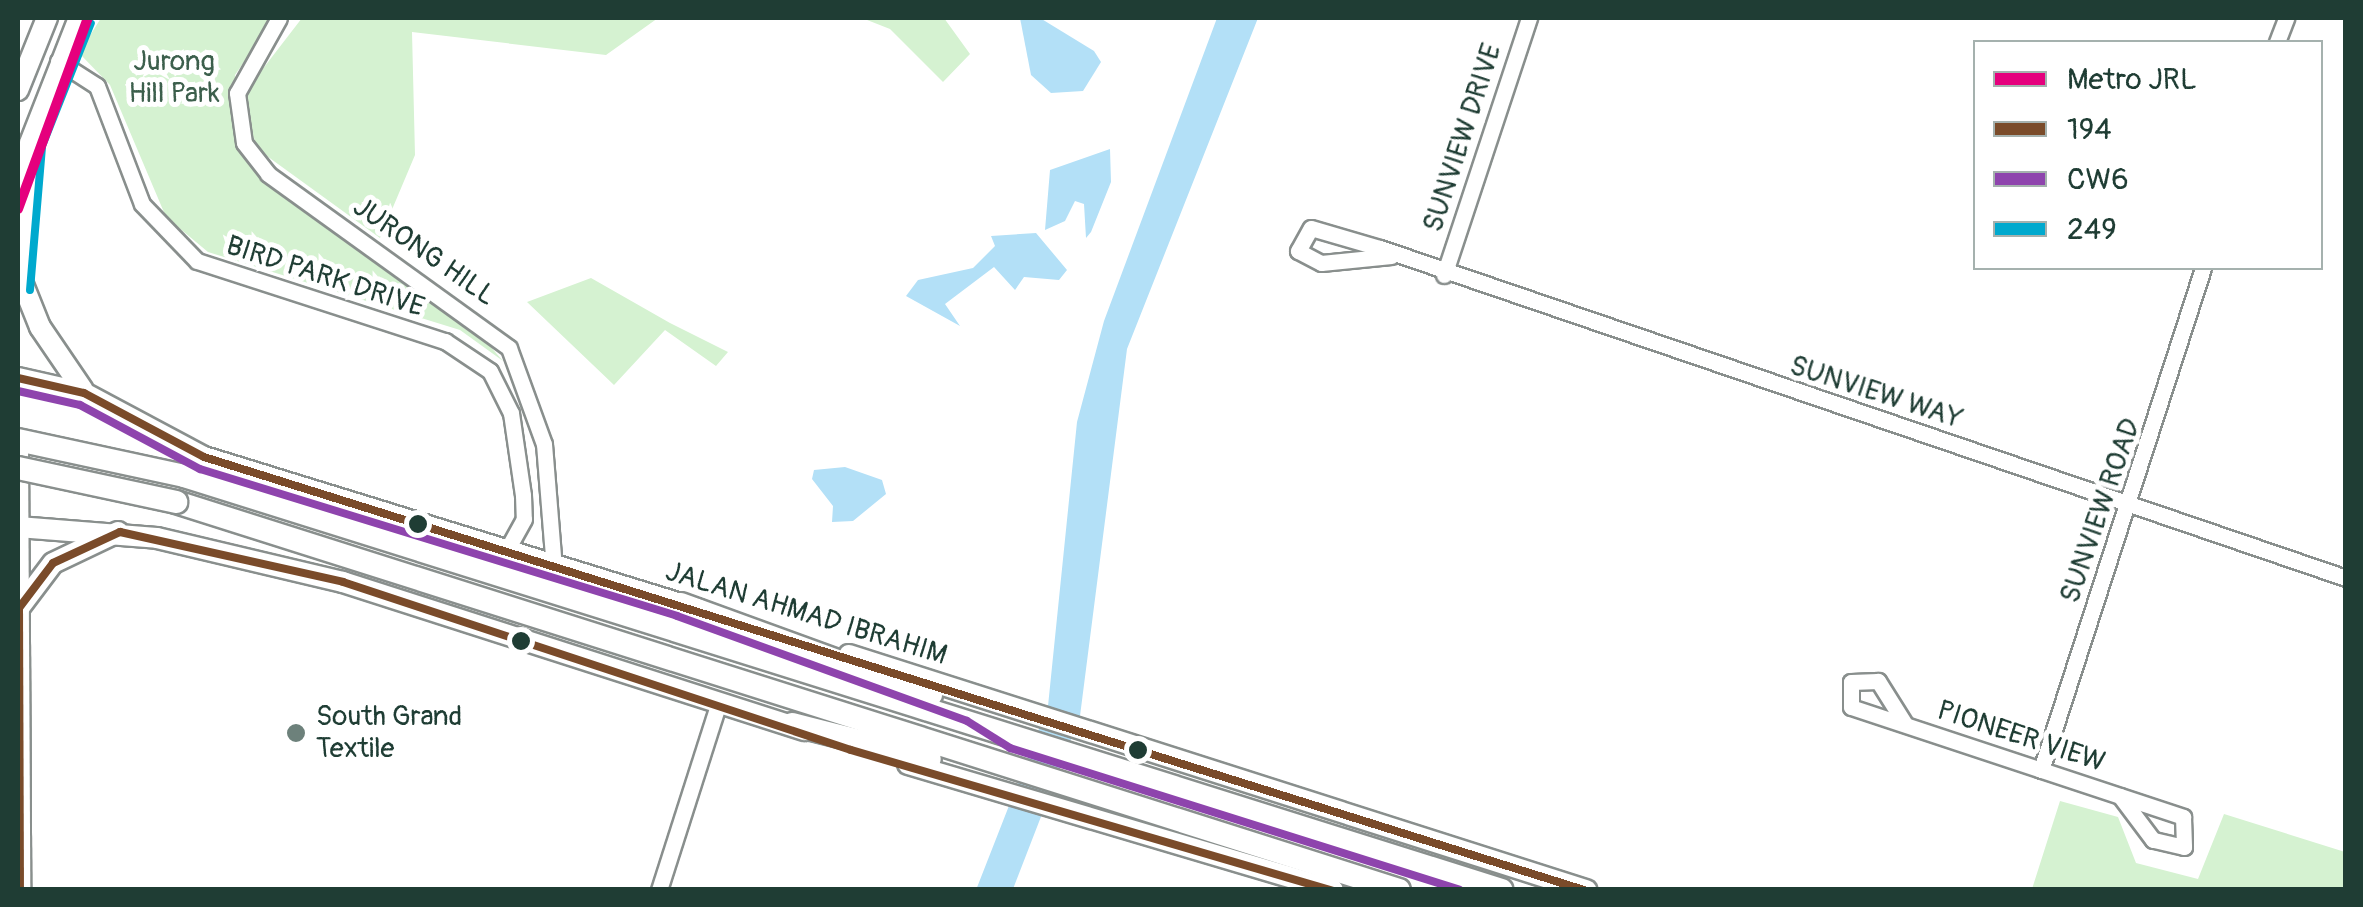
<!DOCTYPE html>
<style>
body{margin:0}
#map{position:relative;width:2363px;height:907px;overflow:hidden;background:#fff;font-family:Pangolin,sans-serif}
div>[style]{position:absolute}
.green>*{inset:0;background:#d5f2d1}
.water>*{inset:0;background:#b3e0f7}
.roads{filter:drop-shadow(2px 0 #898f8d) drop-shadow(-2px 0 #898f8d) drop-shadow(0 2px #898f8d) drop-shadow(0 -2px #898f8d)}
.minor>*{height:15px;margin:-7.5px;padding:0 7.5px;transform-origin:7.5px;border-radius:7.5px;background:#fff}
.major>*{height:20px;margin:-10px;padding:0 10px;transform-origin:10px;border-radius:10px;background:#fff}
.highway>*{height:22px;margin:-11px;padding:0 11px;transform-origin:11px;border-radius:11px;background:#fff}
.bridges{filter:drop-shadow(2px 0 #898f8d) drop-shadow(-2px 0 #898f8d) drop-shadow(0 2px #898f8d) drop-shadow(0 -2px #898f8d)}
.highway-bridge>*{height:22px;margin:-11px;padding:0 11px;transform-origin:11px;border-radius:11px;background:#fff}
.bus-1>*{height:8px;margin:-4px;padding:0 4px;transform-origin:4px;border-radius:4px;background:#7a4b2a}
.bus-2>*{height:8px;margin:-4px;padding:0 4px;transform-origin:4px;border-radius:4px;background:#8e44ad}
.bus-3>*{height:8px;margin:-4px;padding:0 4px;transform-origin:4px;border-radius:4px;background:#00a9ce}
.metro-1>*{height:10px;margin:-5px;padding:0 5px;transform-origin:5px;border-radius:5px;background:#e5007d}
.dots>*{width:28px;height:28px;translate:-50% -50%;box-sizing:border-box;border:5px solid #fff;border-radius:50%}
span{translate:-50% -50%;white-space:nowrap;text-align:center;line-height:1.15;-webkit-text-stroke:10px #fff;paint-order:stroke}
.park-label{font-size:28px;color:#3c5f4c}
.street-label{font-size:28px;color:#1f3d34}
.poi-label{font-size:28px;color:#1f3d34}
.left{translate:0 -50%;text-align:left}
.frame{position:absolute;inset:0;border:20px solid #1f3d34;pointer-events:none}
.legend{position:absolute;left:1973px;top:40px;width:350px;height:230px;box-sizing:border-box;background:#fff;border:2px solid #a5b1ae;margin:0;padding:12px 18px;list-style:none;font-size:30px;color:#1f3d34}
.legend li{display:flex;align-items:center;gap:20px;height:50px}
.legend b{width:50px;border:2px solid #a5b1ae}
</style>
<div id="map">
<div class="green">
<div style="clip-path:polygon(101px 18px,274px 18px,235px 75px,236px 142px,265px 180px,476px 330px,503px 361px,460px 330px,208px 252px,166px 217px,110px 85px,79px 53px)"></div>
<div style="clip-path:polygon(302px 18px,555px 20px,658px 18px,606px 55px,412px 32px,415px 155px,380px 238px,260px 151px,244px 117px,248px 88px)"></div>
<div style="clip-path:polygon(862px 18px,944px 18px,970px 54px,943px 82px,890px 29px)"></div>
<div style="clip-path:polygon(591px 278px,670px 323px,728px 352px,716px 366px,665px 330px,614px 385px,527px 302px)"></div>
<div style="clip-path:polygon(2060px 801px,2118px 817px,2136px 863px,2198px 879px,2224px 814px,2345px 852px,2345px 889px,2032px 889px)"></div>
</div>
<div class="water">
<div style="clip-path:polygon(1020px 18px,1040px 18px,1094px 51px,1101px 62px,1083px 91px,1051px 93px,1031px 75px)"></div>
<div style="clip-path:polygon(1217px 18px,1258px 18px,1127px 349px,1080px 716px,1013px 889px,976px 890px,1048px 706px,1077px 422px,1104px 321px)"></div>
<div style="clip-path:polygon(1110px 149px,1111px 182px,1091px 232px,1086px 238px,1084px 204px,1075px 201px,1065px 221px,1045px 230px,1050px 170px)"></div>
<div style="clip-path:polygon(1036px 233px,1067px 270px,1059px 280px,1024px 277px,1015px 290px,994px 267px,945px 304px,960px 326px,906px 296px,918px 280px,973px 268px,995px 246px,991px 236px)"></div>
<div style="clip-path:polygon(845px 467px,882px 480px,886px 494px,853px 521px,832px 522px,833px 506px,812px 479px,814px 470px)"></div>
</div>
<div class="roads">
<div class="minor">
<div style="left:279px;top:18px;width:86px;rotate:119.2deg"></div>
<div style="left:237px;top:93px;width:50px;rotate:82deg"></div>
<div style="left:244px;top:143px;width:39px;rotate:52deg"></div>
<div style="left:268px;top:174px;width:297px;rotate:35.8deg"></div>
<div style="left:509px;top:348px;width:102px;rotate:70deg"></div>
<div style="left:544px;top:444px;width:123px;rotate:85.4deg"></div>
<div style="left:2277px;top:42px;width:26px;rotate:-69deg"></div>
<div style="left:58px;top:61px;width:46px;rotate:32.7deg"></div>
<div style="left:97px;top:86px;width:126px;rotate:69.1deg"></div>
<div style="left:142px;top:204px;width:79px;rotate:46deg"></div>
<div style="left:197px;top:261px;width:261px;rotate:17.9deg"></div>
<div style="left:445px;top:341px;width:54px;rotate:33.7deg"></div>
<div style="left:490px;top:371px;width:47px;rotate:63.4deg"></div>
<div style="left:511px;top:413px;width:83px;rotate:81.7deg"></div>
<div style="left:523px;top:495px;width:24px;rotate:88deg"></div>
<div style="left:524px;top:519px;width:37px;rotate:119deg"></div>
<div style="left:1391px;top:256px;width:70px;rotate:174.3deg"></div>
<div style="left:1321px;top:263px;width:26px;rotate:-152deg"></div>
<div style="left:1298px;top:251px;width:26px;rotate:-61deg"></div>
<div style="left:1311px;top:228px;width:72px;rotate:16.2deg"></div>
<div style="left:1380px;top:248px;width:1021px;rotate:18.86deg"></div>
<div style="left:1444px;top:275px;width:271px;rotate:-71.7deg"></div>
<div style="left:1905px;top:724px;width:51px;rotate:-122.1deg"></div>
<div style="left:1878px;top:681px;width:27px;rotate:178deg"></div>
<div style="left:1851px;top:682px;width:25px;rotate:90deg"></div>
<div style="left:1851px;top:707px;width:350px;rotate:18.3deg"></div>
<div style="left:2183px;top:817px;width:30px;rotate:88deg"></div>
<div style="left:2184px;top:847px;width:32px;rotate:-167deg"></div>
<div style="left:2153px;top:840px;width:55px;rotate:-126.9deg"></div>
<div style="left:2041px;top:770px;width:527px;rotate:-72.11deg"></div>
<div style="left:659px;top:890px;width:197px;rotate:-72.3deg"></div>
</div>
<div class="major">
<div style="left:18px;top:90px;width:78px;rotate:-68.1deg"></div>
<div style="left:18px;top:272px;width:59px;rotate:68.2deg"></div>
<div style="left:40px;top:327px;width:76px;rotate:55.7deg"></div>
<div style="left:18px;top:289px;width:146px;rotate:-85.3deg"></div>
<div style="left:30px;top:143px;width:134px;rotate:-68.6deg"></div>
<div style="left:18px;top:378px;width:68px;rotate:12.8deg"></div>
<div style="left:84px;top:393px;width:136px;rotate:28.1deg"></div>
<div style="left:204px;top:457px;width:516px;rotate:17.14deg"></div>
<div style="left:18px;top:446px;width:444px;rotate:89.7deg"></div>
<div style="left:18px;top:527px;width:139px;rotate:4.5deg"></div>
<div style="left:157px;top:538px;width:191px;rotate:13.3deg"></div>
<div style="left:343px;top:582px;width:485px;rotate:17.8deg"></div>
<div style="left:19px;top:608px;width:56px;rotate:-52.9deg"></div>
<div style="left:53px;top:563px;width:72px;rotate:-25.5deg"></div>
<div style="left:849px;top:655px;width:774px;rotate:17.69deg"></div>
<div style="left:908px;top:764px;width:443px;rotate:16.5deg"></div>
</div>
<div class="highway">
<div style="left:18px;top:440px;width:170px;rotate:12.2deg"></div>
<div style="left:184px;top:476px;width:1381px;rotate:17.44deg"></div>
<div style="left:176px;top:502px;width:1283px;rotate:17.6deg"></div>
<div style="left:681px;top:604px;width:266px;rotate:20deg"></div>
<div style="left:792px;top:724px;width:142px;rotate:14.2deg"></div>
</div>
</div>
<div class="bridges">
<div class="highway-bridge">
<div style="left:18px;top:468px;width:162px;rotate:12.1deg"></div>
</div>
</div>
<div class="bus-1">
<div style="left:18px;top:378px;width:68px;rotate:12.8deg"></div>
<div style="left:84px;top:393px;width:136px;rotate:28.1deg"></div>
<div style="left:204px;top:457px;width:1446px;rotate:17.42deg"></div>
<div style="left:20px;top:890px;width:282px;rotate:-90.2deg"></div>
<div style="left:19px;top:608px;width:56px;rotate:-52.9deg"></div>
<div style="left:53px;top:563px;width:74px;rotate:-24.8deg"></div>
<div style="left:120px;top:532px;width:229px;rotate:12.6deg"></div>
<div style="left:343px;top:582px;width:535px;rotate:18.3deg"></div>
<div style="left:851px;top:750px;width:500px;rotate:16.3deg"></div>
</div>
<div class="bus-2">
<div style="left:18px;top:391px;width:64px;rotate:12.7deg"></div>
<div style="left:80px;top:405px;width:136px;rotate:28.1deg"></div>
<div style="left:200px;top:469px;width:499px;rotate:17.1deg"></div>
<div style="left:677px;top:616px;width:308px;rotate:19.9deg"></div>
<div style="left:967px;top:721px;width:51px;rotate:32.1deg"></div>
<div style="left:1010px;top:748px;width:471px;rotate:17.5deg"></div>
</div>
<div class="bus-3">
<div style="left:30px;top:290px;width:144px;rotate:-85.2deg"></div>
<div style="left:42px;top:146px;width:132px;rotate:-68.3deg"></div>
</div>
<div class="metro-1">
<div style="left:18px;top:209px;width:203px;rotate:-69.9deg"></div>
</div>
<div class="dots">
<div style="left:418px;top:524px;background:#1f3d34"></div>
<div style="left:521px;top:641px;background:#1f3d34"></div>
<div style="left:296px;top:733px;background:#6d817b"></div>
<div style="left:1138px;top:750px;background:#1f3d34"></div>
</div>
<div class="park-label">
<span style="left:174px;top:78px">Jurong<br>Hill Park</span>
</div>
<div class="street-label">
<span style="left:1463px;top:138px;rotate:-72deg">SUNVIEW DRIVE</span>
<span style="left:424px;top:252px;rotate:35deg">JURONG HILL</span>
<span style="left:325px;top:277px;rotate:18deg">BIRD PARK DRIVE</span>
<span style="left:1876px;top:393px;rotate:18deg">SUNVIEW WAY</span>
<span style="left:2101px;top:511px;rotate:-71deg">SUNVIEW ROAD</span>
<span style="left:806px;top:614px;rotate:17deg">JALAN AHMAD IBRAHIM</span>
<span style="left:2021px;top:737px;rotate:18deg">PIONEER VIEW</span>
</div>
<div class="poi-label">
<span class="left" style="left:316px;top:733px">South Grand<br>Textile</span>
</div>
<div class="frame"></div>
<ul class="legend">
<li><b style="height:12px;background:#e5007d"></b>Metro JRL</li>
<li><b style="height:12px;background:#7a4b2a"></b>194</li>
<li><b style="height:12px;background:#8e44ad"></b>CW6</li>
<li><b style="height:12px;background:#00a9ce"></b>249</li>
</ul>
</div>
